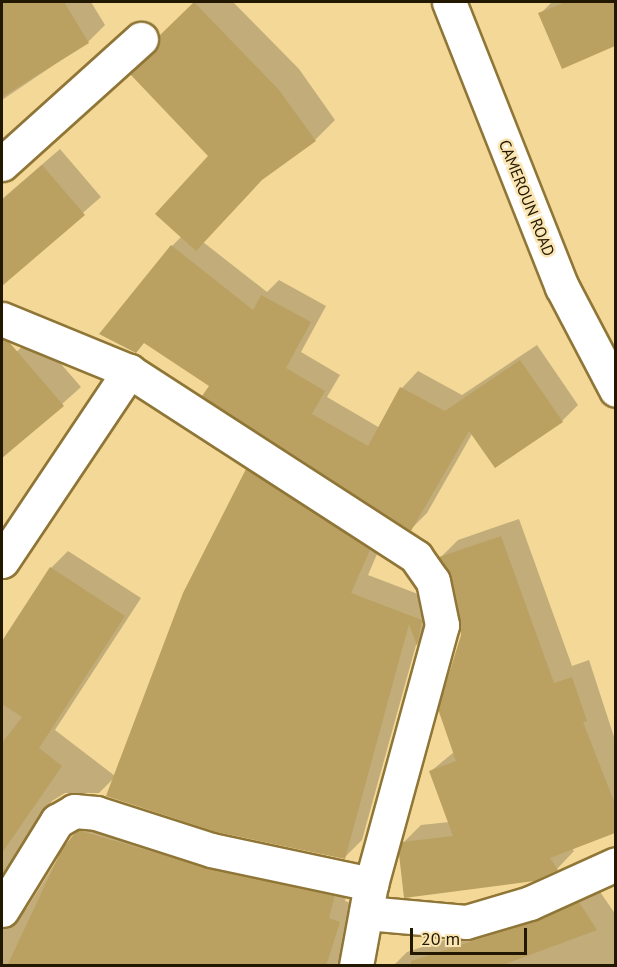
<!DOCTYPE html>
<style>
body{margin:0}
#map{position:relative;width:617px;height:967px;overflow:hidden;background:#f3d898;font-family:"PT Sans",sans-serif}
div>[style]{position:absolute}
.shadow>*{inset:0;background:#0003}
.building>*{inset:0;background:#baa162}
.roads{filter:drop-shadow(2px 0 #8f7637) drop-shadow(-2px 0 #8f7637) drop-shadow(0 2px #8f7637) drop-shadow(0 -2px #8f7637)}
.minor>*{height:33px;margin:-16.5px;padding:0 16.5px;transform-origin:16.5px;border-radius:16.5px;background:#fff}
span{translate:-50% -50%;white-space:nowrap;text-align:center;line-height:1.15;-webkit-text-stroke:5px #fbe6b3;paint-order:stroke}
.street-label{font-size:16px;color:#221800}
.frame{position:absolute;inset:0;border:3px solid #221800;pointer-events:none}
.scale{position:absolute;left:410px;top:928px;width:117px;height:27px;box-sizing:border-box;border:3px solid #221800;border-top:0;padding-left:8px;font-size:18px;line-height:21px;white-space:nowrap;color:#221800;-webkit-text-stroke:4px #fbe6b3;paint-order:stroke}
</style>
<div id="map">
<div class="shadow">
<div style="clip-path:polygon(2px 2px,91px 2px,105px 25px,88px 42px,2px 100px)"></div>
<div style="clip-path:polygon(196px 2px,233px 2px,299px 69px,335px 120px,315px 140px,266px 175px,203px 242px,267px 292px,279px 280px,326px 306px,301px 352px,340px 375px,327px 397px,380px 428px,402px 388px,418px 371px,462px 395px,537px 345px,578px 405px,562px 421px,495px 466px,472px 434px,427px 513px,411px 529px,211px 385px,172px 246px,182px 236px,210px 156px,156px 50px,161px 36px)"></div>
<div style="clip-path:polygon(552px 2px,616px 2px,616px 44px,562px 67px,540px 14px)"></div>
<div style="clip-path:polygon(60px 149px,101px 197px,13px 274px,2px 260px,2px 199px)"></div>
<div style="clip-path:polygon(36px 335px,81px 387px,2px 458px,2px 364px)"></div>
<div style="clip-path:polygon(265px 452px,387px 531px,368px 575px,439px 602px,434px 626px,416px 645px,362px 840px,344px 858px,115px 777px,99px 793px,65px 793px,52px 801px,3px 881px,19px 912px,27px 908px,72px 836px,90px 818px,351px 878px,345px 901px,357px 905px,337px 966px,2px 966px,2px 644px,51px 568px,68px 551px,141px 598px,55px 730px,115px 776px,247px 470px)"></div>
<div style="clip-path:polygon(519px 519px,572px 666px,589px 660px,616px 743px,616px 831px,572px 848px,574px 851px,557px 869px,403px 843px,421px 825px,449px 822px,431px 771px,454px 752px,463px 635px,453px 576px,441px 557px,458px 540px)"></div>
<div style="clip-path:polygon(596px 886px,616px 915px,616px 966px,393px 966px,407px 952px,555px 904px)"></div>
</div>
<div class="building">
<div style="clip-path:polygon(2px 2px,64px 2px,89px 43px,2px 97px)"></div>
<div style="clip-path:polygon(194px 2px,279px 90px,316px 141px,262px 180px,196px 251px,155px 214px,208px 156px,130px 74px,154px 52px,159px 36px)"></div>
<div style="clip-path:polygon(566px 2px,615px 2px,615px 46px,562px 69px,538px 13px)"></div>
<div style="clip-path:polygon(42px 165px,85px 215px,2px 286px,2px 200px)"></div>
<div style="clip-path:polygon(171px 245px,253px 310px,261px 295px,311px 322px,286px 368px,325px 391px,312px 414px,368px 446px,400px 387px,445px 411px,520px 360px,563px 422px,495px 468px,469px 431px,411px 531px,202px 396px,209px 386px,144px 343px,136px 353px,99px 334px)"></div>
<div style="clip-path:polygon(2px 339px,9px 342px,64px 406px,2px 458px)"></div>
<div style="clip-path:polygon(246px 469px,370px 550px,351px 593px,422px 620px,417px 646px,409px 624px,345px 859px,216px 832px,106px 796px,183px 593px)"></div>
<div style="clip-path:polygon(501px 536px,554px 683px,572px 677px,587px 721px,583px 722px,615px 804px,615px 833px,550px 858px,558px 870px,534px 881px,404px 898px,399px 854px,402px 842px,453px 836px,429px 771px,456px 761px,438px 709px,461px 635px,460px 622px,451px 577px,439px 557px)"></div>
<div style="clip-path:polygon(50px 567px,125px 616px,39px 748px,62px 766px,2px 853px,2px 743px,22px 717px,2px 704px,2px 641px)"></div>
<div style="clip-path:polygon(78px 830px,207px 868px,335px 895px,329px 918px,340px 922px,326px 966px,7px 966px,62px 849px)"></div>
<div style="clip-path:polygon(579px 902px,597px 930px,500px 966px,411px 966px,411px 961px,535px 921px)"></div>
</div>
<div class="roads">
<div class="minor">
<div style="left:449px;top:2px;width:307px;rotate:68.4deg"></div>
<div style="left:562px;top:287px;width:116px;rotate:62.3deg"></div>
<div style="left:2px;top:164px;width:187px;rotate:-42deg"></div>
<div style="left:2px;top:319px;width:137px;rotate:22.3deg"></div>
<div style="left:129px;top:371px;width:342px;rotate:32.9deg"></div>
<div style="left:416px;top:557px;width:29px;rotate:55deg"></div>
<div style="left:433px;top:581px;width:45px;rotate:78.4deg"></div>
<div style="left:442px;top:625px;width:269px;rotate:105.3deg"></div>
<div style="left:371px;top:884px;width:83px;rotate:100.4deg"></div>
<div style="left:2px;top:561px;width:229px;rotate:-56.2deg"></div>
<div style="left:2px;top:910px;width:105px;rotate:-58.3deg"></div>
<div style="left:57px;top:821px;width:20px;rotate:-30deg"></div>
<div style="left:74px;top:811px;width:22px;rotate:5deg"></div>
<div style="left:96px;top:813px;width:121px;rotate:17.8deg"></div>
<div style="left:211px;top:850px;width:164px;rotate:12deg"></div>
<div style="left:366px;top:913px;width:100px;rotate:5.1deg"></div>
<div style="left:466px;top:922px;width:67px;rotate:-16.5deg"></div>
<div style="left:530px;top:903px;width:94px;rotate:-24.4deg"></div>
</div>
</div>
<div class="street-label">
<span style="left:527px;top:198px;rotate:68deg">CAMEROUN ROAD</span>
</div>
<div class="frame"></div>
<div class="scale">20 m</div>
</div>
